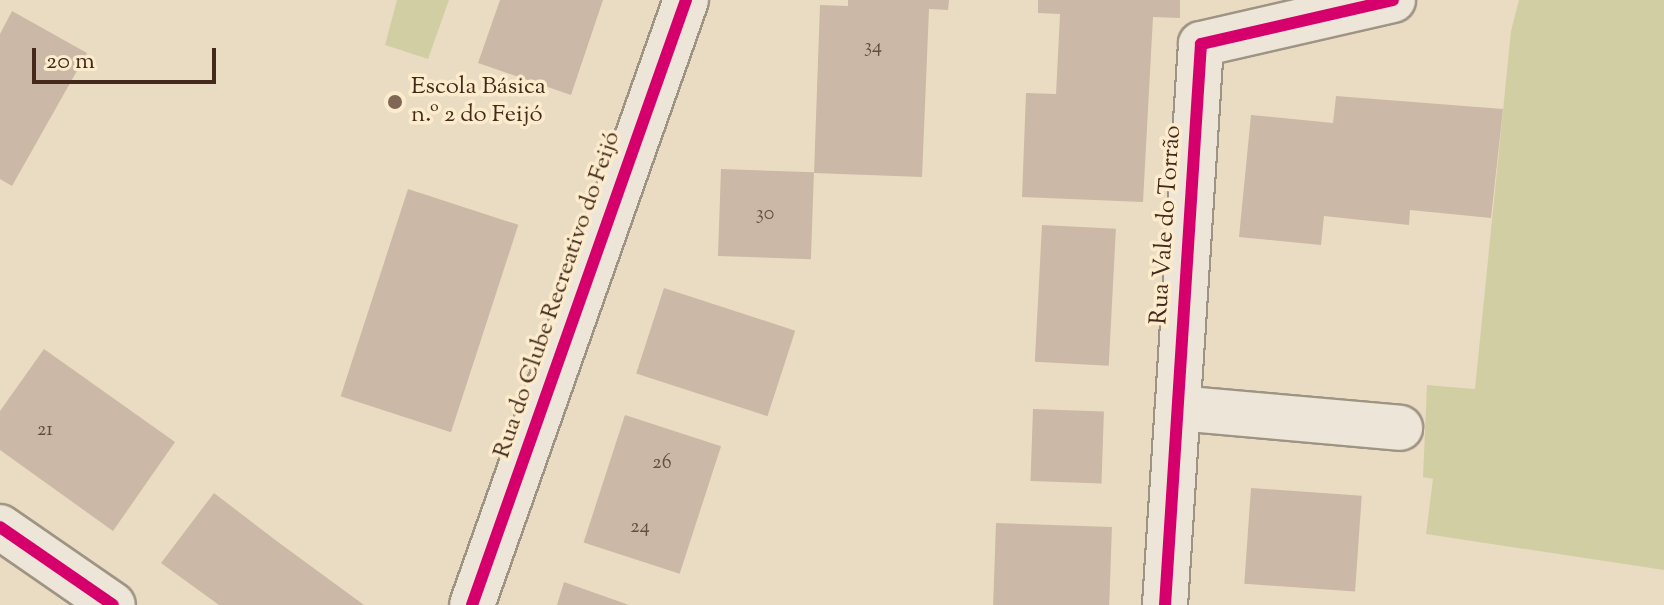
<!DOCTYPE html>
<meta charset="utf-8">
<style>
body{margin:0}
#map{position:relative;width:1664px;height:605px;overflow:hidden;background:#eadcc2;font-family:"Sorts Mill Goudy",serif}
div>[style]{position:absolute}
.green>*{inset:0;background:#d2cea4}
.building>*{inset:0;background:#cbb8a6;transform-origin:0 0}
.roads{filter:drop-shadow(2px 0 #9f9484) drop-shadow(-2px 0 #9f9484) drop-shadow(0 2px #9f9484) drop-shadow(0 -2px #9f9484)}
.minor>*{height:44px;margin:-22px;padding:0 22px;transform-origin:22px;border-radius:22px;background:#ede5d8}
.cycleway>*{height:12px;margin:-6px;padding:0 6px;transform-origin:6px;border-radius:6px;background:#d6006c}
.dots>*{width:22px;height:22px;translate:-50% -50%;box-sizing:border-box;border:4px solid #fceccd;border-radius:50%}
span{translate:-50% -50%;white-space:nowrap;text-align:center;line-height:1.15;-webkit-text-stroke:7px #fceccd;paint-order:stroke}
.number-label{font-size:20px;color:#664e3e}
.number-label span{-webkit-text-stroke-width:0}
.poi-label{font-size:24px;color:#442a1b}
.left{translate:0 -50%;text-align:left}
.street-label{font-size:24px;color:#442a1b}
.scale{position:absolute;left:32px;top:48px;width:184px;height:36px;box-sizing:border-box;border:4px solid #442a1b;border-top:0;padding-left:10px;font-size:24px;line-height:28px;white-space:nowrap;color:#442a1b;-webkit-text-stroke:6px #fceccd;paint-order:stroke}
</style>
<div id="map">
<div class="green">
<div style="clip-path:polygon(397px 0,449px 0,428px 59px,385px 45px)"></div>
<div style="clip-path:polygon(1519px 0,1664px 0,1664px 570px,1426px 534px,1433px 479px,1423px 477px,1427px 385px,1475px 389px,1511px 31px)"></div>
</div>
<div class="building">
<div style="clip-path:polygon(500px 0,603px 0,571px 95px,478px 63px)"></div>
<div style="clip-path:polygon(848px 0,949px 0,948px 10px,929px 9px,922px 177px,814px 173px,820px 5px,848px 6px)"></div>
<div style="clip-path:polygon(1038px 0,1180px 0,1180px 18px,1153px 17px,1143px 202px,1022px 197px,1026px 93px,1056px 94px,1060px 14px,1038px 13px)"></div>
<div style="clip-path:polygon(12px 11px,87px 53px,12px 186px,0 179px,0 34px)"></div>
<div style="clip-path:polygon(1336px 96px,1503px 109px,1491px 218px,1410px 210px,1409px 225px,1324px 216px,1321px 245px,1239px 237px,1251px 115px,1333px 123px)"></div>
<div style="left:721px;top:169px;width:93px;height:87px;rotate:2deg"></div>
<div style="left:408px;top:189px;width:116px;height:218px;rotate:18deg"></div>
<div style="left:1042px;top:225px;width:74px;height:137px;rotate:3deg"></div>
<div style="left:664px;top:288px;width:138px;height:90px;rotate:18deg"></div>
<div style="clip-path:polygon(44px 349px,175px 442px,113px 531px,0 450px,0 411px)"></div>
<div style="left:1033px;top:409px;width:71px;height:72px;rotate:2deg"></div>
<div style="left:625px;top:415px;width:101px;height:134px;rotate:18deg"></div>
<div style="left:1251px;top:488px;width:111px;height:96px;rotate:4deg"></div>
<div style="clip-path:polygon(214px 493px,278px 542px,364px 605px,219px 605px,161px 563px)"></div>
<div style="left:996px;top:523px;width:116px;height:82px;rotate:2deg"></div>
<div style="clip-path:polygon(564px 582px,629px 605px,557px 605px)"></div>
</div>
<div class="roads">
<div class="minor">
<div style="left:1178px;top:408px;width:223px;rotate:5.1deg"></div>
<div style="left:0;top:527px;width:137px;rotate:34.6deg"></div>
<div style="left:472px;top:605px;width:642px;rotate:-70.52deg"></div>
<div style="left:1165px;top:605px;width:562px;rotate:-86.33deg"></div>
<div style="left:1201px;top:44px;width:197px;rotate:-12.9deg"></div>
</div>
</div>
<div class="cycleway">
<div style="left:0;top:527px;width:137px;rotate:34.6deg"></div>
<div style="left:472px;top:605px;width:642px;rotate:-70.52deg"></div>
<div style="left:1165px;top:605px;width:562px;rotate:-86.33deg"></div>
<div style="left:1201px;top:44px;width:197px;rotate:-12.9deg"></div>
</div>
<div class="dots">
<div style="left:395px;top:102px;background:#7e6855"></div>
</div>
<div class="number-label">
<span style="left:873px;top:47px">34</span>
<span style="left:765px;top:214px">30</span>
<span style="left:45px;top:430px">21</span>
<span style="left:662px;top:463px">26</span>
<span style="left:640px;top:527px">24</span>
</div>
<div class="poi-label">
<span class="left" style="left:411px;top:102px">Escola Básica<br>n.º 2 do Feijó</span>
</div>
<div class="street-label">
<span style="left:1167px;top:225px;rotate:-86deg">Rua Vale do Torrão</span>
<span style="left:558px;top:295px;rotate:-71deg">Rua do Clube Recreativo do Feijó</span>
</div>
<div class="scale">20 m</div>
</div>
